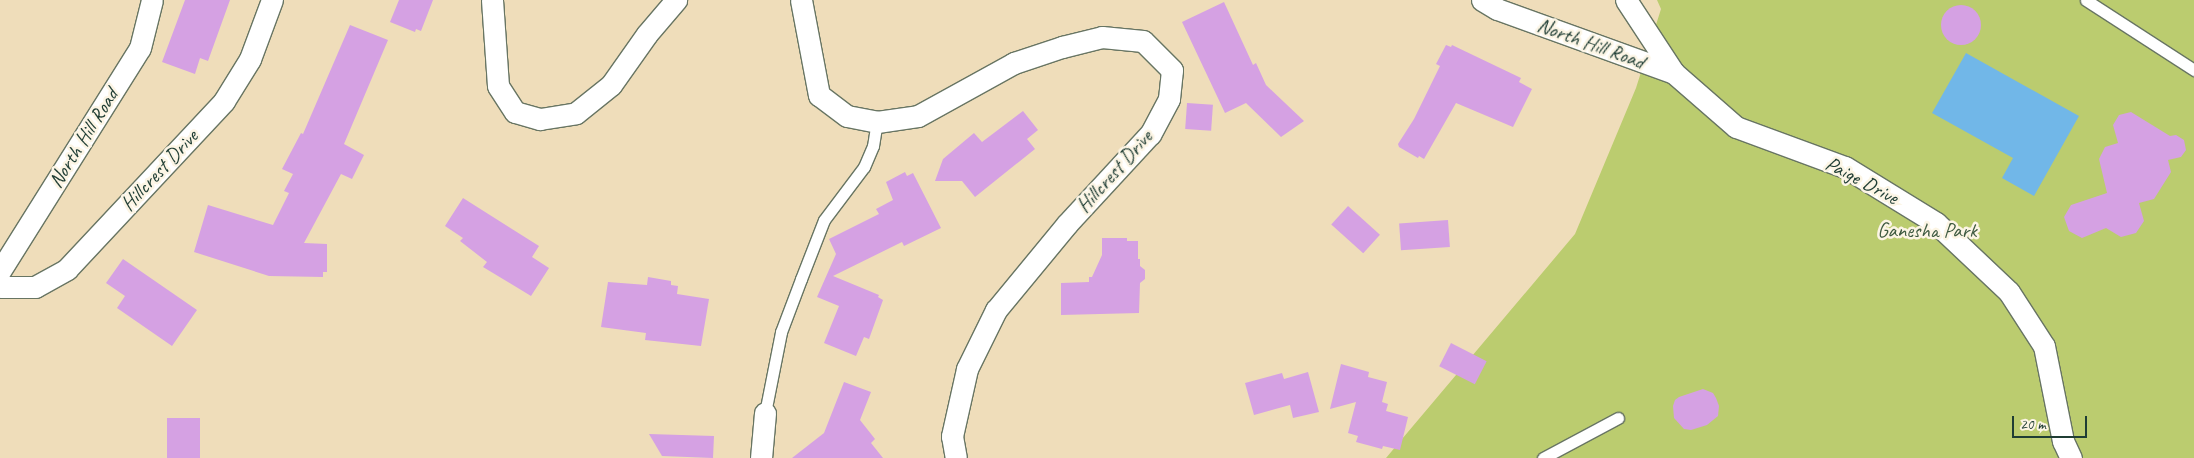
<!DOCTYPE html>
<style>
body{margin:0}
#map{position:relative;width:2194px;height:458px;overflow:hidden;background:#efddba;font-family:Caveat,sans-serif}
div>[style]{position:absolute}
.green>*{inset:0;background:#bbcc6f}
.water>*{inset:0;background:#71b7e8}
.building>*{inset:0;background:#d5a1e3;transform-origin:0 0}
.round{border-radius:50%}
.roads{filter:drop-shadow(1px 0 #687563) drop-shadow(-1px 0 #687563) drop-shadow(0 1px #687563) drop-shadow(0 -1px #687563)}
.service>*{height:11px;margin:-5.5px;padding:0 5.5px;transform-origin:5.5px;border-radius:5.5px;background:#fff}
.minor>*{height:21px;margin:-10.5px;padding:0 10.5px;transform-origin:10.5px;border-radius:10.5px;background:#fff}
span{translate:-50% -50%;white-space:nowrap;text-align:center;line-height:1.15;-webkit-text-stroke:5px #fcf5e5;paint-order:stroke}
.street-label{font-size:21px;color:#1f3d34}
.park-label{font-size:21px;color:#3e5a40}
.scale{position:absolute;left:2012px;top:416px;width:75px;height:22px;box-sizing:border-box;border:2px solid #1f3d34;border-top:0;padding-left:6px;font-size:15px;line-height:18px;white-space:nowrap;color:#1f3d34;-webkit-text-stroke:4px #fcf5e5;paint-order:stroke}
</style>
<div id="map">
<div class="green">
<div style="clip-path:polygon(1657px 0,2194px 0,2194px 458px,1386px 458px,1575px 234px,1636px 88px,1661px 9px)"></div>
</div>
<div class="water">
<div style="clip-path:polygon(1966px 53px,2079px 116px,2034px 196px,2002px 178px,2013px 158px,1932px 113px)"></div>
</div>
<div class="building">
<div style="clip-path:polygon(185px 0,230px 0,208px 61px,200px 58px,195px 74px,162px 62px)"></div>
<div style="clip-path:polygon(399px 0,433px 0,421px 31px,416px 29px,415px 32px,390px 22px)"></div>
<div style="clip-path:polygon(1224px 2px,1253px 65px,1256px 63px,1266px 85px,1304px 121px,1281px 137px,1246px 103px,1225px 113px,1182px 22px)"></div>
<div class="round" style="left:1941px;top:5px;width:40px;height:40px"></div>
<div style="clip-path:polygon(350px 25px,388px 40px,344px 144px,364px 155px,352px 179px,341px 174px,304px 243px,327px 244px,327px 272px,323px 272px,323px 277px,269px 276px,194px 252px,208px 205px,273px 225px,289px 193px,284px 191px,293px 174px,282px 169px,301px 133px,303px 134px)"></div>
<div style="clip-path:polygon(1446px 45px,1451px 47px,1452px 45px,1521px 78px,1519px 82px,1532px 89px,1513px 127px,1456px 103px,1424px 159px,1419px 156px,1418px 158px,1399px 147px,1398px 144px,1414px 119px,1440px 66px,1436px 64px)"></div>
<div style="left:1187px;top:103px;width:26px;height:26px;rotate:4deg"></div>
<div style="clip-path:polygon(1023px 111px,1038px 130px,1027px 139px,1035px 149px,975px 197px,962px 181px,935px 181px,943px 159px,974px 133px,982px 142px)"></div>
<div style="clip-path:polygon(2131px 112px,2170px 136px,2176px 135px,2184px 140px,2186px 150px,2181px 157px,2168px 160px,2171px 172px,2154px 199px,2139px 203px,2144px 221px,2136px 233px,2121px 237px,2106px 228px,2082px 238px,2069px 231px,2064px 217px,2071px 205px,2107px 193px,2099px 159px,2105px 147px,2118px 143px,2113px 125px,2119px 115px)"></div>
<div style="clip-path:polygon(905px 172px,907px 176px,913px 173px,941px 228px,904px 246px,902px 242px,833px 276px,879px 295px,878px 297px,883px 300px,869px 339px,864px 337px,856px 356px,824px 343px,839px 306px,817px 297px,836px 254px,829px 239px,879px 214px,876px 209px,893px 200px,886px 182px)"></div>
<div style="clip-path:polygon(463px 198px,539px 246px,532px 257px,549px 268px,531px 296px,483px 267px,487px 262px,460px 241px,463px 238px,445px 226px)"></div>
<div style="left:1348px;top:206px;width:43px;height:25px;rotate:42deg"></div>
<div style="left:1448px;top:220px;width:27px;height:49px;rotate:86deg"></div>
<div style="clip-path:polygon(1102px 238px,1127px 238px,1127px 241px,1138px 241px,1138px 259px,1140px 259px,1140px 266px,1145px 270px,1145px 279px,1140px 283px,1139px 313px,1061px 315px,1061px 283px,1089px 282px,1089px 277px,1092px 277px,1102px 255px)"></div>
<div style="clip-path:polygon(123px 259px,197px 310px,172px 346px,117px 308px,125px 296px,106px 283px)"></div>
<div style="clip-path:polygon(648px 277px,671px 281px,671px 285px,678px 286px,677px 294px,709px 299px,701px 346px,645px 340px,646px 333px,601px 327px,608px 282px,647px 285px)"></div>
<div style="left:1451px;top:343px;width:40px;height:26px;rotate:27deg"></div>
<div style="clip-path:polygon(1341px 364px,1369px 372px,1368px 377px,1387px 382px,1382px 402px,1388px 404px,1386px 411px,1408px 417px,1400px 450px,1383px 446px,1382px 449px,1356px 442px,1358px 436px,1348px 433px,1356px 402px,1330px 409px)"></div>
<div style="clip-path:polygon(1308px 372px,1319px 412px,1293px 418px,1290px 405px,1254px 415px,1245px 383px,1282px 373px,1284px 379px)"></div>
<div style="clip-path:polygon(844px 382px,871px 392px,860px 420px,875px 439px,871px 443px,883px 458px,792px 458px,824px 433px)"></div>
<div style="clip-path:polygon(1703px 389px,1713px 393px,1716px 398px,1719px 406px,1718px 416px,1707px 425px,1691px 430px,1684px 429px,1674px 418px,1673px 406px,1675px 400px,1679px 397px)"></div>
<div style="left:167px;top:418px;width:33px;height:40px"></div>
<div style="clip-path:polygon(649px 434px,714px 436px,713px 458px,662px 456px)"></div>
</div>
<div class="roads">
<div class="service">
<div style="left:2086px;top:0;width:129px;rotate:32.9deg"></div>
<div style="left:765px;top:413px;width:83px;rotate:-78.8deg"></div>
<div style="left:781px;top:332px;width:57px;rotate:-69.3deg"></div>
<div style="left:801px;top:279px;width:63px;rotate:-68.7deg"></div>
<div style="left:824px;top:220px;width:66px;rotate:-53deg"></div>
<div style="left:864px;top:167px;width:23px;rotate:-67deg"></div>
<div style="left:873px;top:146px;width:24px;rotate:-81deg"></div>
<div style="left:1543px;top:458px;width:85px;rotate:-28.1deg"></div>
</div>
<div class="minor">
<div style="left:492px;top:0;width:86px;rotate:86deg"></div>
<div style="left:498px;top:86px;width:31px;rotate:57deg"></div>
<div style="left:515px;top:112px;width:26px;rotate:16deg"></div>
<div style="left:540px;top:119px;width:36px;rotate:-9deg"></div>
<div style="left:576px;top:113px;width:45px;rotate:-38.7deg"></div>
<div style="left:611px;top:85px;width:62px;rotate:-54.8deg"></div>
<div style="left:647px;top:34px;width:45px;rotate:-49.5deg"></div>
<div style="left:801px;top:0;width:97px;rotate:79.3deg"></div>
<div style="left:819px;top:95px;width:35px;rotate:37deg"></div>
<div style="left:847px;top:116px;width:31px;rotate:11deg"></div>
<div style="left:877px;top:122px;width:41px;rotate:-8.3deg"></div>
<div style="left:918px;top:116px;width:110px;rotate:-28.9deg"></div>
<div style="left:1014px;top:63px;width:51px;rotate:-18.4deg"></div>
<div style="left:1062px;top:47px;width:41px;rotate:-14deg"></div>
<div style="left:1102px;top:37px;width:41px;rotate:5.6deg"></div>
<div style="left:1143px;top:41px;width:41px;rotate:45deg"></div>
<div style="left:1172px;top:70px;width:29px;rotate:96deg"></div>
<div style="left:1169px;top:99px;width:40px;rotate:118deg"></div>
<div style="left:1150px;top:134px;width:122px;rotate:132.7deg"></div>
<div style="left:1067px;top:224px;width:112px;rotate:129.5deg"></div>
<div style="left:996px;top:310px;width:66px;rotate:116.2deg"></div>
<div style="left:967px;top:369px;width:69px;rotate:102.6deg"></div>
<div style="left:952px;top:436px;width:22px;rotate:80deg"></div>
<div style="left:1482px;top:0;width:17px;rotate:31deg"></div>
<div style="left:1497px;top:9px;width:188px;rotate:19.9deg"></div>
<div style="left:1626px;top:0;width:87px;rotate:56.7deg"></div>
<div style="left:1674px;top:73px;width:82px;rotate:41.1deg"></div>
<div style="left:1736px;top:127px;width:116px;rotate:20.2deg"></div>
<div style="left:1845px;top:167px;width:107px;rotate:31.6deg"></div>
<div style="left:1936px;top:223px;width:100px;rotate:43.4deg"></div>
<div style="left:2009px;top:292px;width:64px;rotate:57.1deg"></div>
<div style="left:2044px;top:346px;width:97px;rotate:78.7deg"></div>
<div style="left:2063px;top:441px;width:19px;rotate:65deg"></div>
<div style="left:0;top:271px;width:263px;rotate:-57.9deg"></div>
<div style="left:140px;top:48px;width:49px;rotate:-76deg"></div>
<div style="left:0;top:287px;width:35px"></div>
<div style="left:35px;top:287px;width:37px;rotate:-29deg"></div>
<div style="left:67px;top:269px;width:230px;rotate:-46.9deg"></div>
<div style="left:224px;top:101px;width:49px;rotate:-58.2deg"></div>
<div style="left:250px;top:59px;width:63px;rotate:-69.6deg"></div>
<div style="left:761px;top:458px;width:45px;rotate:-84.9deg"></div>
</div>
</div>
<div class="street-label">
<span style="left:1591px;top:43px;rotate:20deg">North Hill Road</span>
<span style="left:83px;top:138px;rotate:-58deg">North Hill Road</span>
<span style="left:159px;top:170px;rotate:-47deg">Hillcrest Drive</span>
<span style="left:1114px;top:171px;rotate:-48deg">Hillcrest Drive</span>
<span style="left:1862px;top:180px;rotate:28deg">Paige Drive</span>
</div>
<div class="park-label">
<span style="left:1927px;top:230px">Ganesha Park</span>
</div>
<div class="scale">20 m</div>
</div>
